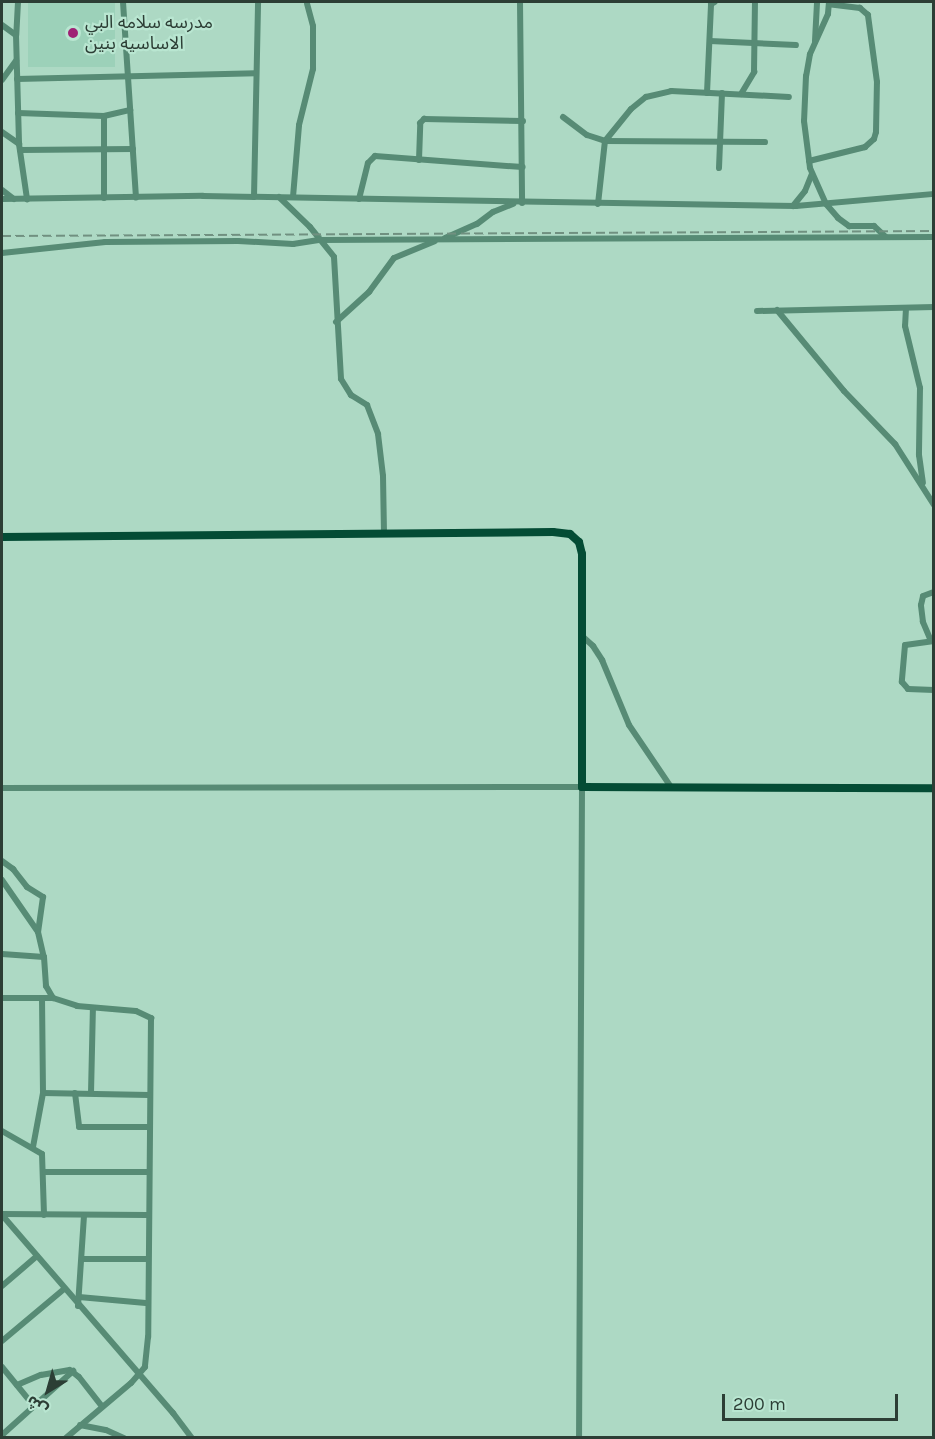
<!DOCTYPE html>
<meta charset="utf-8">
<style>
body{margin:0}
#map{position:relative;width:935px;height:1439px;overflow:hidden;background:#add9c4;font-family:Karla,"Noto Sans Arabic",sans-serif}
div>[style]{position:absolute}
.built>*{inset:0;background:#9cd1b9;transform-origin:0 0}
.minor>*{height:6px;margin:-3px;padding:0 3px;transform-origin:3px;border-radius:3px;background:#578b75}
.major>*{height:8px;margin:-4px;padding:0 4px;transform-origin:4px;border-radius:4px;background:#044c35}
.rail>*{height:1.5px;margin-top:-0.75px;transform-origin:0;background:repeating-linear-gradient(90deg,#709080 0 9px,transparent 0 13.5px)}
.dots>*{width:16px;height:16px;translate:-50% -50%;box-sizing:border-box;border:3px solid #b9e6d1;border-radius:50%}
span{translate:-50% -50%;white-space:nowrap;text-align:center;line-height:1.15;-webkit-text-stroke:4.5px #b9e6d1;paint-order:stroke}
.poi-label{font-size:18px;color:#2c3e35}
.left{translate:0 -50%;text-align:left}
.frame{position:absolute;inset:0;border:3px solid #2c3e35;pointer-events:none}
.north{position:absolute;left:18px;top:1361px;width:60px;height:60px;-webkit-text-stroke:4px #b9e6d1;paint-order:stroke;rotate:217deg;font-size:16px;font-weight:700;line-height:24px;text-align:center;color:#2c3e35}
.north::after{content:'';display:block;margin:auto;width:21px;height:27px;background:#2c3e35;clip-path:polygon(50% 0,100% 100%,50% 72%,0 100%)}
.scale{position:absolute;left:722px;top:1394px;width:176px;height:27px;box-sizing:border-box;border:3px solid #2c3e35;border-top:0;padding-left:8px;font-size:18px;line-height:21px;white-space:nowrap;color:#2c3e35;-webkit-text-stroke:4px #b9e6d1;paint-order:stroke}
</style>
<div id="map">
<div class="built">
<div style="left:28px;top:2px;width:87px;height:65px"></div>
</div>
<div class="minor">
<div style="left:18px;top:2px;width:33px;rotate:93deg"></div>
<div style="left:16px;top:35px;width:109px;rotate:88.4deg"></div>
<div style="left:19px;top:144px;width:56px;rotate:81.7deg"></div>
<div style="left:123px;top:2px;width:196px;rotate:86.2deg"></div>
<div style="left:520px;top:2px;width:201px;rotate:89.4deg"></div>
<div style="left:829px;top:2px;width:12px;rotate:95deg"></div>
<div style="left:828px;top:14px;width:44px;rotate:114.2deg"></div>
<div style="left:810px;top:54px;width:22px;rotate:100deg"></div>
<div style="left:806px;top:76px;width:45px;rotate:92.5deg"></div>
<div style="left:804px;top:121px;width:47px;rotate:82.7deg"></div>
<div style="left:810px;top:168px;width:39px;rotate:66deg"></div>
<div style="left:826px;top:204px;width:18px;rotate:49deg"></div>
<div style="left:838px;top:218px;width:14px;rotate:36deg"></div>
<div style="left:849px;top:226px;width:25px"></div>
<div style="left:874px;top:226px;width:16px;rotate:43deg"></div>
<div style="left:2px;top:25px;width:17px;rotate:36deg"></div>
<div style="left:710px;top:41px;width:86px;rotate:2.7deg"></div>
<div style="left:815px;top:41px;width:39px;rotate:-87deg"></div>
<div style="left:17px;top:79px;width:239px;rotate:-1.4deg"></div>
<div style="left:2px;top:80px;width:24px;rotate:-54deg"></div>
<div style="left:707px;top:93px;width:89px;rotate:-87.4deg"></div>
<div style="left:711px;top:4px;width:4px;rotate:-27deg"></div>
<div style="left:741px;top:94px;width:26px;rotate:-59deg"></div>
<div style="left:754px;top:72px;width:70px;rotate:-89.2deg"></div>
<div style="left:18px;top:113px;width:86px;rotate:2deg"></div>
<div style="left:104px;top:116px;width:27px;rotate:-13deg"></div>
<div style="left:104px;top:116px;width:82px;rotate:90deg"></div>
<div style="left:563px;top:117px;width:30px;rotate:37deg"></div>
<div style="left:587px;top:135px;width:19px;rotate:18deg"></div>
<div style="left:605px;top:141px;width:160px;rotate:0.4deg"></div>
<div style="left:2px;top:132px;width:21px;rotate:35deg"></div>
<div style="left:20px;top:150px;width:113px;rotate:-0.5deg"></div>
<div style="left:419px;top:160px;width:37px;rotate:-88deg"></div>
<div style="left:420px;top:123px;width:6px;rotate:-45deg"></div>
<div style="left:424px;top:119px;width:99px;rotate:1.2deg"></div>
<div style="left:809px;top:161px;width:58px;rotate:-14deg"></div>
<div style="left:865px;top:147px;width:12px;rotate:-42deg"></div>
<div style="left:874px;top:139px;width:7px;rotate:-74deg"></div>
<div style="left:876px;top:132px;width:50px;rotate:-88.9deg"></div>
<div style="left:877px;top:82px;width:68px;rotate:-97.7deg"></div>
<div style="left:868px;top:15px;width:11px;rotate:-139deg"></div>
<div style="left:860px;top:8px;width:31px;rotate:-173deg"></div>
<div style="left:719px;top:168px;width:75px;rotate:-87.7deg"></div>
<div style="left:2px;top:190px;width:15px;rotate:37deg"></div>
<div style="left:254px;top:197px;width:195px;rotate:-88.8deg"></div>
<div style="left:279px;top:197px;width:43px;rotate:44.1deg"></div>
<div style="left:310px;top:227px;width:38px;rotate:51deg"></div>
<div style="left:334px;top:257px;width:122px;rotate:86.7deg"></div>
<div style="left:341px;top:379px;width:19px;rotate:58deg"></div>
<div style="left:351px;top:395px;width:19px;rotate:32deg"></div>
<div style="left:367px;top:405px;width:31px;rotate:69deg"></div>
<div style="left:378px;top:434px;width:42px;rotate:83.2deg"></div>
<div style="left:383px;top:476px;width:58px;rotate:89deg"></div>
<div style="left:293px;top:197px;width:72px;rotate:-85.2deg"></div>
<div style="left:299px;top:125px;width:58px;rotate:-76deg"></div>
<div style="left:313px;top:69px;width:43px;rotate:-90deg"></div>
<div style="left:313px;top:26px;width:23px;rotate:-105deg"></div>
<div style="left:2px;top:199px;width:201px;rotate:-0.9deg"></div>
<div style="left:203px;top:196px;width:593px;rotate:0.97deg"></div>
<div style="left:796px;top:206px;width:139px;rotate:-5deg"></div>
<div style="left:359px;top:199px;width:37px;rotate:-76deg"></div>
<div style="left:368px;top:163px;width:10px;rotate:-45deg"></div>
<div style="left:375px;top:156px;width:148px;rotate:4.3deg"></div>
<div style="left:598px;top:204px;width:63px;rotate:-83.7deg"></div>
<div style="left:605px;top:141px;width:41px;rotate:-50.9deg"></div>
<div style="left:631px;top:109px;width:19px;rotate:-39deg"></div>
<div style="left:646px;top:97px;width:26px;rotate:-13deg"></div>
<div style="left:671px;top:91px;width:118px;rotate:2.9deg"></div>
<div style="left:793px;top:206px;width:19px;rotate:-51deg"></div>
<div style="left:805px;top:191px;width:18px;rotate:-68deg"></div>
<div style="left:445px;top:238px;width:35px;rotate:-24deg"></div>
<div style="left:477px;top:224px;width:20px;rotate:-37deg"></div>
<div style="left:493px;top:212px;width:22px;rotate:-22deg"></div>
<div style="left:2px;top:253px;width:104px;rotate:-6.1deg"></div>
<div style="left:105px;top:242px;width:133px;rotate:-0.4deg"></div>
<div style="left:238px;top:241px;width:55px;rotate:3.1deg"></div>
<div style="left:293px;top:244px;width:26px;rotate:-9deg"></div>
<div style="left:319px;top:240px;width:615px;rotate:-0.28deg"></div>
<div style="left:906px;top:308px;width:18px;rotate:93deg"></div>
<div style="left:905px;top:326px;width:64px;rotate:76.4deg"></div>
<div style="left:920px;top:388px;width:67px;rotate:90.9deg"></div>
<div style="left:919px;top:455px;width:28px;rotate:82deg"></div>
<div style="left:777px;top:310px;width:105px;rotate:50.4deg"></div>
<div style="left:844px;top:391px;width:74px;rotate:46.1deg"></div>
<div style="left:895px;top:444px;width:72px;rotate:57.4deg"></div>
<div style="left:757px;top:311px;width:177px;rotate:-1.3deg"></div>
<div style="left:336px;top:322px;width:45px;rotate:-42.3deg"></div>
<div style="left:369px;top:292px;width:42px;rotate:-53.7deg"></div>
<div style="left:394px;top:258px;width:44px;rotate:-22.5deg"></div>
<div style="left:582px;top:636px;width:15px;rotate:42deg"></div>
<div style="left:593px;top:646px;width:17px;rotate:57deg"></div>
<div style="left:602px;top:660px;width:70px;rotate:67.4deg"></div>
<div style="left:629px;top:725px;width:75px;rotate:55.9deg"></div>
<div style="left:931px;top:641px;width:21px;rotate:-113deg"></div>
<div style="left:923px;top:622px;width:17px;rotate:-97deg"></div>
<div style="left:921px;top:605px;width:9px;rotate:-77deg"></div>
<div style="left:923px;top:596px;width:12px;rotate:-20deg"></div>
<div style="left:934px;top:641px;width:29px;rotate:172deg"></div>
<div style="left:905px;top:645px;width:37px;rotate:95deg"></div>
<div style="left:902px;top:682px;width:9px;rotate:49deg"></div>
<div style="left:908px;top:689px;width:26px;rotate:2deg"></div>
<div style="left:2px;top:788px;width:580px;rotate:-0.1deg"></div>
<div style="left:582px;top:787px;width:651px;rotate:90.26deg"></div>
<div style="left:2px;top:861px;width:14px;rotate:36deg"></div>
<div style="left:13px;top:869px;width:23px;rotate:52deg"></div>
<div style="left:27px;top:887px;width:19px;rotate:32deg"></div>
<div style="left:43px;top:897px;width:35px;rotate:98deg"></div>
<div style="left:2px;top:880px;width:63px;rotate:55.3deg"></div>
<div style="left:38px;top:932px;width:26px;rotate:77deg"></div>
<div style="left:44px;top:957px;width:29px;rotate:86deg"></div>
<div style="left:46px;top:986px;width:14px;rotate:60deg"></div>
<div style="left:53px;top:998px;width:25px;rotate:18deg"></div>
<div style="left:77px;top:1006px;width:59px;rotate:4.8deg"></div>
<div style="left:136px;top:1011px;width:17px;rotate:25deg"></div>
<div style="left:151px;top:1018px;width:319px;rotate:90.5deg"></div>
<div style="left:148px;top:1337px;width:30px;rotate:96deg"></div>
<div style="left:145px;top:1367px;width:21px;rotate:131deg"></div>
<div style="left:131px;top:1383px;width:85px;rotate:139.8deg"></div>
<div style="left:2px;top:954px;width:42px;rotate:4.1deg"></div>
<div style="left:2px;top:998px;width:51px"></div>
<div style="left:43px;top:1093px;width:106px;rotate:1.1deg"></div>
<div style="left:75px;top:1093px;width:34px;rotate:83deg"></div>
<div style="left:79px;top:1127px;width:69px"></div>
<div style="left:91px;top:1093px;width:85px;rotate:-88.7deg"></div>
<div style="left:2px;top:1131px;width:46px;rotate:29.9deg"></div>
<div style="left:42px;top:1154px;width:61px;rotate:88.1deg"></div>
<div style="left:33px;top:1147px;width:55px;rotate:-79.5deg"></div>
<div style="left:43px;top:1093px;width:95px;rotate:-90.6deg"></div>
<div style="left:45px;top:1172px;width:103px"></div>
<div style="left:2px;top:1214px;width:145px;rotate:0.4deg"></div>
<div style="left:2px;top:1215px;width:262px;rotate:49.2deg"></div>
<div style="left:173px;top:1413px;width:31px;rotate:53deg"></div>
<div style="left:83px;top:1259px;width:64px"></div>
<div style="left:2px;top:1286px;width:46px;rotate:-40.6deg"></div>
<div style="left:79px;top:1297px;width:67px;rotate:5.1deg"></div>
<div style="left:78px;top:1306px;width:91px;rotate:-86.2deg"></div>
<div style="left:2px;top:1341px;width:81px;rotate:-40deg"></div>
<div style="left:2px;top:1367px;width:49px;rotate:50.8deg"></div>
<div style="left:17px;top:1385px;width:26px;rotate:-23deg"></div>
<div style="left:41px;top:1375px;width:29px;rotate:-10deg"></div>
<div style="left:70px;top:1370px;width:11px;rotate:38deg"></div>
<div style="left:79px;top:1377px;width:37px;rotate:52deg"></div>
<div style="left:80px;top:1425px;width:26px;rotate:11deg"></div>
<div style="left:106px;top:1430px;width:20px;rotate:24deg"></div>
<div style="left:2px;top:1435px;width:96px;rotate:-42deg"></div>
</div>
<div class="major">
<div style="left:2px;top:537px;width:551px;rotate:-0.52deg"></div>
<div style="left:553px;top:532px;width:17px;rotate:7deg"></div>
<div style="left:570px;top:534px;width:12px;rotate:42deg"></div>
<div style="left:579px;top:542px;width:12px;rotate:76deg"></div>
<div style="left:582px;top:554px;width:233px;rotate:90deg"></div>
<div style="left:582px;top:787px;width:352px;rotate:0.2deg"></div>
</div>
<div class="rail">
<div style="left:2px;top:236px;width:932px;rotate:-0.31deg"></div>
</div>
<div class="dots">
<div style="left:73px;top:33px;background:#9f2175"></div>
</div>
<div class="poi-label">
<span class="left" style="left:85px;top:33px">مدرسه سلامه البي<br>الاساسيه بنين</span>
</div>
<div class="frame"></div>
<div class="north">ش</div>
<div class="scale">200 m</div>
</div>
